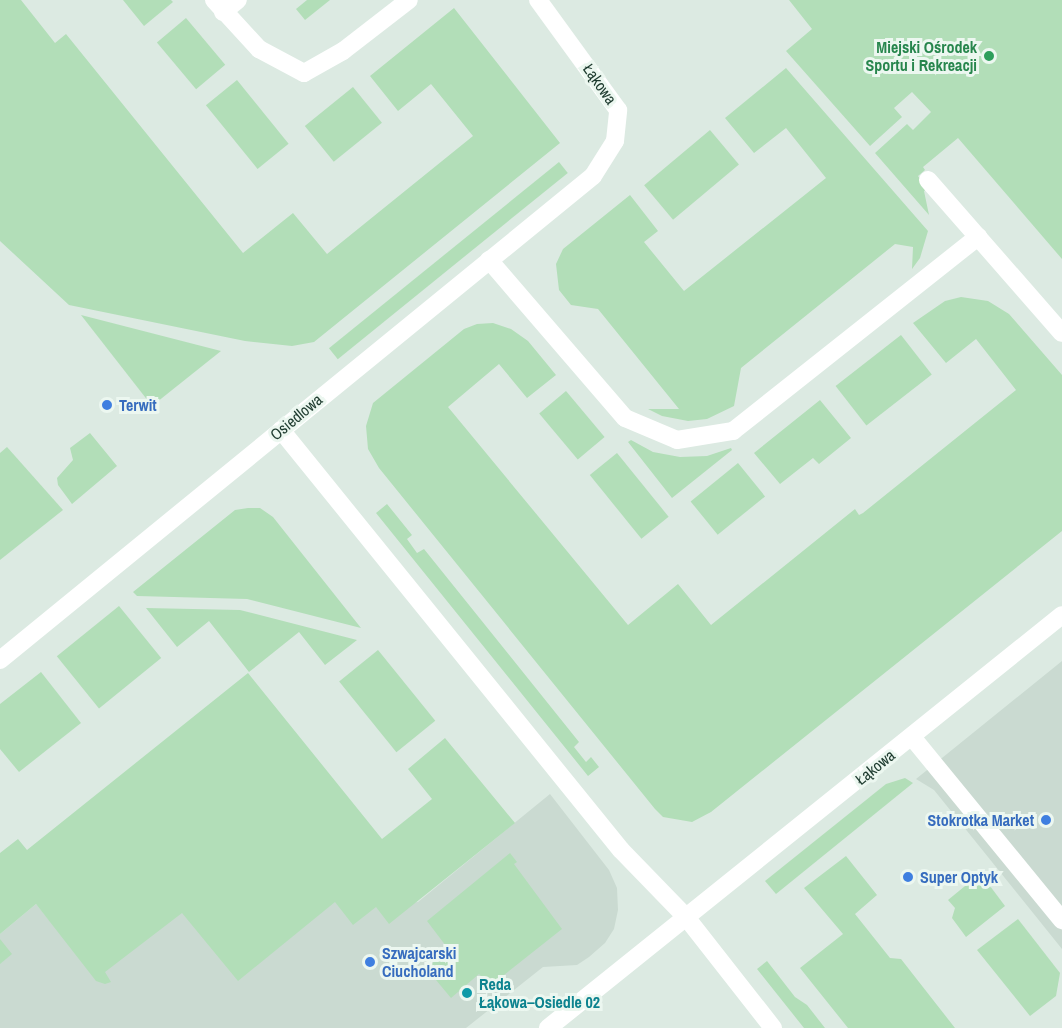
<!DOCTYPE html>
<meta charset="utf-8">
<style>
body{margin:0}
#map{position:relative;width:1062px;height:1028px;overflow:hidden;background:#dceae2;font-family:"Archivo Narrow",sans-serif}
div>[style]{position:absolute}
.built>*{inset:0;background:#cadad1}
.green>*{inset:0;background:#b2deb8;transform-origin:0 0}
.minor>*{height:18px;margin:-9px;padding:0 9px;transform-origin:9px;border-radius:9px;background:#fff}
.dots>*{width:16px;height:16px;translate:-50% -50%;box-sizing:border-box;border:3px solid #ecf7f0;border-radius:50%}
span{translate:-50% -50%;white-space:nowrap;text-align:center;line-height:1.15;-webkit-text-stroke:6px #ecf7f0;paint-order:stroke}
.leisure-label{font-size:16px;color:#27864d;font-weight:700}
.right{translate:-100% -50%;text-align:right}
.street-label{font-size:16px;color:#1d3a2e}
.shop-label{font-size:16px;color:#366cbe;font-weight:700}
.left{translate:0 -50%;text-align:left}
.culture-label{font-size:16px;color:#0d838f;font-weight:700}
</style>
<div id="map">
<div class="built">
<div style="clip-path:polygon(1062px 661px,1062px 949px,934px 790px,916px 779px)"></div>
<div style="clip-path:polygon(550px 794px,609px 870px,617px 888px,618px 910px,614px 929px,605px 943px,589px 957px,577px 965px,543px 967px,466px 1028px,0 1028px,0 934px,36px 904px,85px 964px,171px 898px,338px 865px,376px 907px,418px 902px)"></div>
</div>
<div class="green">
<div style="clip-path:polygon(0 0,21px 0,55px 43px,66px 34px,243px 253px,293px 213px,327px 254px,473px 136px,431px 84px,398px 111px,370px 76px,454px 8px,560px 143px,314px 342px,292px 346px,245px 341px,69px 305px,0 241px)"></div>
<div style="clip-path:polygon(123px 0,171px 0,173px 2px,144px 26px)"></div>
<div style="clip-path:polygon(307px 0,330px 0,305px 20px,296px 9px)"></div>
<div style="clip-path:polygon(789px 0,1062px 0,1062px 259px,958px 138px,923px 167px,925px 170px,918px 176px,927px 189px,924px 191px,929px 215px,875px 153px,907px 124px,913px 130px,931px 112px,912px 92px,894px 108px,902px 117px,870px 146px,786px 51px,812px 29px)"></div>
<div style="left:186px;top:18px;width:61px;height:38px;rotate:50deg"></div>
<div style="clip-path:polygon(786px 68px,928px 231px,920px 258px,912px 269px,913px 247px,895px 244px,741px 368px,734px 406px,707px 419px,688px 421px,662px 416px,648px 409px,679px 409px,598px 309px,571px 305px,559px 290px,556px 264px,563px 249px,630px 195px,658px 231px,644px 242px,684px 291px,826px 178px,786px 128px,754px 153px,725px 118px)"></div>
<div style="left:237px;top:80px;width:82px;height:40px;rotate:51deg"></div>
<div style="left:353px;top:87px;width:46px;height:62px;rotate:51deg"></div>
<div style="left:710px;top:130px;width:45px;height:86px;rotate:50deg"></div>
<div style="left:559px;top:162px;width:14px;height:296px;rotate:51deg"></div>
<div style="clip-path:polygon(961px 297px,988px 301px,1009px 314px,1062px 375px,1062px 531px,711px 812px,692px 822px,663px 817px,655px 809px,379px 468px,368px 449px,366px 426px,373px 403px,464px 329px,477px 324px,493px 323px,511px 329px,528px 341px,556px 375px,527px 398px,499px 364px,448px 407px,628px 625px,678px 584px,711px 625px,855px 509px,859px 515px,863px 513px,1016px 390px,976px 339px,946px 363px,913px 323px,945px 301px)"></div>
<div style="clip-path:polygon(81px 315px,221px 351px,152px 406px)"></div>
<div style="left:901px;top:335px;width:50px;height:83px;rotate:52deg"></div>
<div style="left:566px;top:391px;width:60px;height:35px;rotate:50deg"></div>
<div style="clip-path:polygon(820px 400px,851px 438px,819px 464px,813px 458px,780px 484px,754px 453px)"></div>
<div style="clip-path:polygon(90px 433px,117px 466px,72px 504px,58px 485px,57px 478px,73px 460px,70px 448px)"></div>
<div style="clip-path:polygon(631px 440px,653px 452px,680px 457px,707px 456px,731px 448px,732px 450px,672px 498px,628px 442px)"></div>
<div style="clip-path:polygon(7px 447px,63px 510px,0 560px,0 453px)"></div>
<div style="left:617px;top:453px;width:82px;height:35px;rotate:51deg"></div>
<div style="left:738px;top:463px;width:43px;height:61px;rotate:51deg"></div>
<div style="clip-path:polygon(387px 504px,412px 535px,407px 539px,417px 553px,424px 549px,579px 742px,574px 747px,586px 762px,591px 757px,599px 767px,588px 776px,376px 513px)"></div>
<div style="clip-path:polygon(248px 508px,260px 508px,273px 517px,361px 628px,247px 599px,137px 596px,133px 592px,235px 510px)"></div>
<div style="left:119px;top:606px;width:67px;height:80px;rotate:51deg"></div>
<div style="clip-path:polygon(146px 608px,240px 610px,357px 640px,325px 665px,299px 632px,249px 672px,209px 621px,177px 647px)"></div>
<div style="left:378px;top:650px;width:91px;height:50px;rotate:51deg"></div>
<div style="clip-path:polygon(41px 672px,81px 723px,19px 772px,0 749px,0 704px)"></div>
<div style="clip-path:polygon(248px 673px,382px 839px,432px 799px,408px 769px,445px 738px,515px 823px,389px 924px,376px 907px,353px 925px,335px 902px,238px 981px,182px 913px,105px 972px,111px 982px,105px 984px,96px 981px,36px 904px,0 934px,0 853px,18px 839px,27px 850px)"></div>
<div style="clip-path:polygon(905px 778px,913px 783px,776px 894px,765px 881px,886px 784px)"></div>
<div style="clip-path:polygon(510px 853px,517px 862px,514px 864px,562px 929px,490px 986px,479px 974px,451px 998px,426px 968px,449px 950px,427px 921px)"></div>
<div style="clip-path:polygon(846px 856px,877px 895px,855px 914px,890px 958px,901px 959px,955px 1028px,848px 1028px,800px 968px,843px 934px,804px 888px)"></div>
<div style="clip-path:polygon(976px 877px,987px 882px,1005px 906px,966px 937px,952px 918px,955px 908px,948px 900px)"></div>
<div style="clip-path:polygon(1018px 919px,1060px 973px,1056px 996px,1030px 1016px,977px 950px)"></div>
<div style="clip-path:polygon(0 939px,12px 954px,0 964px)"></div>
<div style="clip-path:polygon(767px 961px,795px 997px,807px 1005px,825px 1028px,804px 1028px,757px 969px)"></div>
</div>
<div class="minor">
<div style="left:214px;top:0;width:67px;rotate:47.4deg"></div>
<div style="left:259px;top:49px;width:51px;rotate:28.1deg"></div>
<div style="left:304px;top:73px;width:45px;rotate:-29.4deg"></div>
<div style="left:343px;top:51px;width:83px;rotate:-37.7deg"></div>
<div style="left:223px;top:12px;width:19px;rotate:-39deg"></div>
<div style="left:928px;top:180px;width:203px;rotate:48.8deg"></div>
<div style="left:489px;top:260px;width:208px;rotate:49.3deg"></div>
<div style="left:625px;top:418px;width:56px;rotate:22.9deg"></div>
<div style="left:677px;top:440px;width:57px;rotate:-9.1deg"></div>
<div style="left:733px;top:431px;width:313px;rotate:-38.4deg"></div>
<div style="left:281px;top:430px;width:540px;rotate:51.01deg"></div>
<div style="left:621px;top:850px;width:93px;rotate:45.9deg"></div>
<div style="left:686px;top:917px;width:141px;rotate:51.9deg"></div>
<div style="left:0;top:660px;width:765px;rotate:-39.22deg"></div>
<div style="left:593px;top:176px;width:41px;rotate:-57.8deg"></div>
<div style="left:615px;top:141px;width:31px;rotate:-84deg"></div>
<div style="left:618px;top:110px;width:136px;rotate:-126deg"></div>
<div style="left:912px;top:737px;width:237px;rotate:50.7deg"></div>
<div style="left:548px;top:1028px;width:659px;rotate:-38.78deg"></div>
</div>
<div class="dots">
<div style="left:989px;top:56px;background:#2e9e5b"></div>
<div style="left:107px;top:405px;background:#3f7fe0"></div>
<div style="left:1046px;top:820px;background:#3f7fe0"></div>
<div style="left:908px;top:877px;background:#3f7fe0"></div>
<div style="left:370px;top:962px;background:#3f7fe0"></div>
<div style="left:467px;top:993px;background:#0f9aa8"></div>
</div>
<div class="leisure-label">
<span class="right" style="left:977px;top:56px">Miejski Ośrodek<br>Sportu i Rekreacji</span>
</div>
<div class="street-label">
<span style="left:600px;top:84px;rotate:55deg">Łąkowa</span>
<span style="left:296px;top:417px;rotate:-40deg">Osiedlowa</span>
<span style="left:875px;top:767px;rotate:-39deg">Łąkowa</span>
</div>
<div class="shop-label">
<span class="left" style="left:119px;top:405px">Terwit</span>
<span class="right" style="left:1034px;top:820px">Stokrotka Market</span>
<span class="left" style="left:920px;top:877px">Super Optyk</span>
<span class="left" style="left:382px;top:962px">Szwajcarski<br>Ciucholand</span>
</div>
<div class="culture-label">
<span class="left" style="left:479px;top:993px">Reda<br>Łąkowa–Osiedle 02</span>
</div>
</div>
